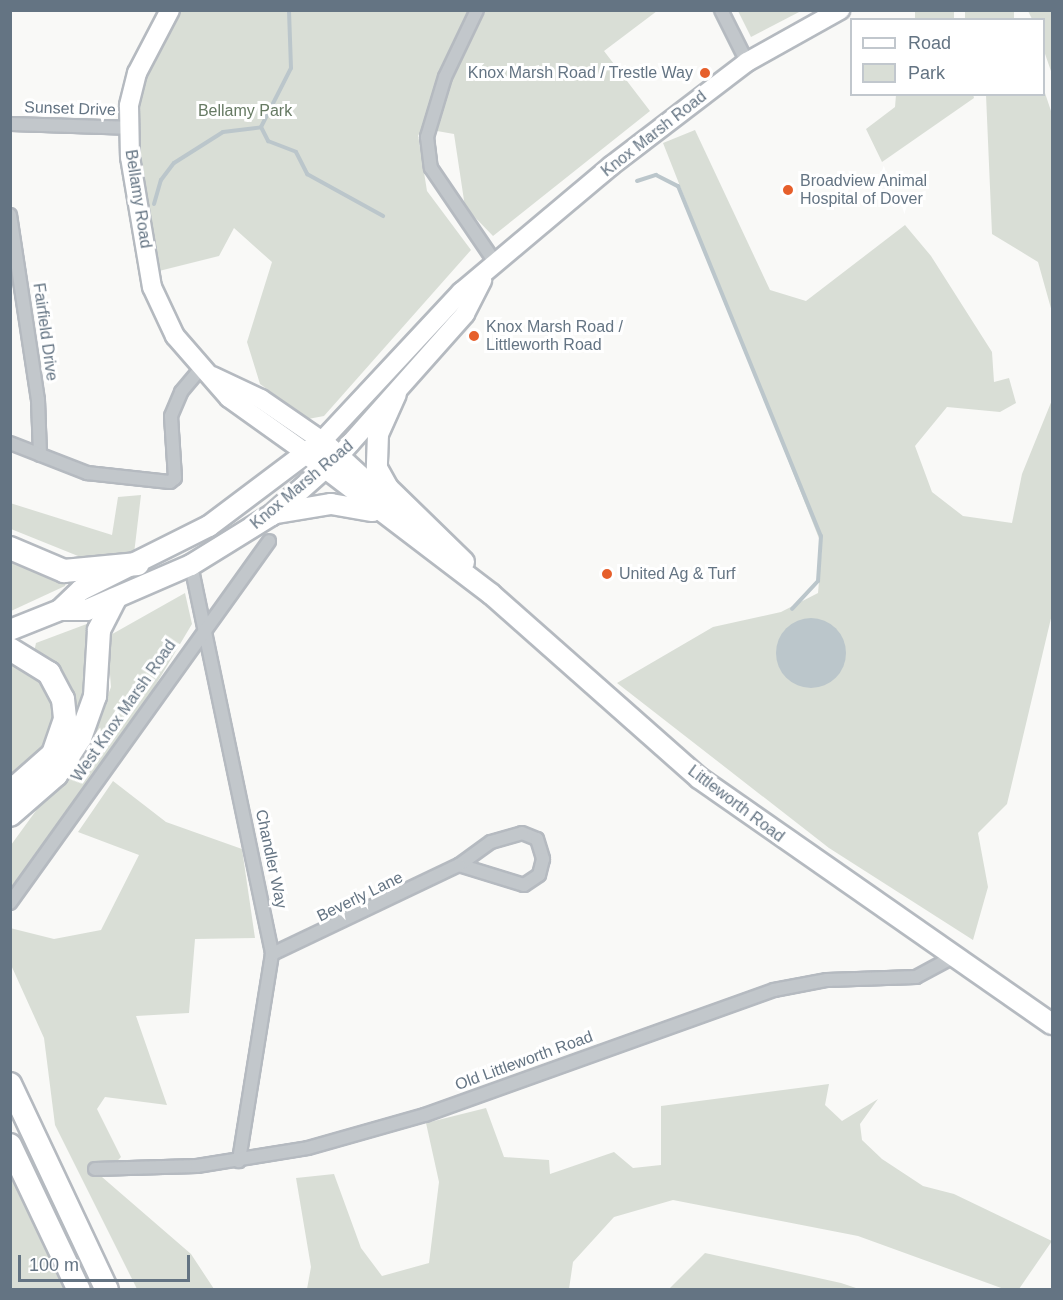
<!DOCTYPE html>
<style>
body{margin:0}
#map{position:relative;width:1063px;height:1300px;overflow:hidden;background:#f9f9f7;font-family:Helvetica,sans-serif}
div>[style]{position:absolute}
.green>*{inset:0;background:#d9ded6;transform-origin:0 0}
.water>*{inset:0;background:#bbc6cb}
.round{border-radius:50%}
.stream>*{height:4px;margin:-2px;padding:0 2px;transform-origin:2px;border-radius:2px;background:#bbc6cb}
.roads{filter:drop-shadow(2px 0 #b5bac0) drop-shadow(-2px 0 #b5bac0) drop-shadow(0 2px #b5bac0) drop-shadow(0 -2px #b5bac0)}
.street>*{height:12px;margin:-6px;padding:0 6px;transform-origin:6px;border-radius:6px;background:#c2c7cb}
.secondary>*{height:18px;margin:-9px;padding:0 9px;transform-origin:9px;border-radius:9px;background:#fff}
.primary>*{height:20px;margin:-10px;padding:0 10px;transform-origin:10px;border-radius:10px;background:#fff}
.highway>*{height:22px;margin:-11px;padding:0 11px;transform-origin:11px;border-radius:11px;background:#fff}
.dots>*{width:16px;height:16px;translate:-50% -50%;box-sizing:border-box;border:3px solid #fff;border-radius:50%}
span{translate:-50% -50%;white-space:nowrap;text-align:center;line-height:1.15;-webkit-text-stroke:6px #fff;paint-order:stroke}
.poi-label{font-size:16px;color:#647483}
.right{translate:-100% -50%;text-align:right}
.left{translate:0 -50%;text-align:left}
.street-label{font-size:16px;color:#647483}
.park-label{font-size:16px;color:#667a63}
.frame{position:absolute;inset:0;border:12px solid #647483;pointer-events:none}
.legend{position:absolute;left:850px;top:18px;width:195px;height:78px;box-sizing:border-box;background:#fff;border:2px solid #c1c7cd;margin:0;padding:8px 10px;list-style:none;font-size:18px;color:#647483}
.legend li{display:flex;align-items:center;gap:12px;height:30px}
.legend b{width:30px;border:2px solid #c1c7cd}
.scale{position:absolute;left:18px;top:1255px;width:172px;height:27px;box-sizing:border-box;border:3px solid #647483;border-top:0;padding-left:8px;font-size:18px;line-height:21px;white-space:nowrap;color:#647483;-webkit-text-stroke:4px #fff;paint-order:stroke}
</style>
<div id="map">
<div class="green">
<div style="clip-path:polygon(180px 11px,657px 11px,604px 51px,650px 111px,493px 236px,465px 207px,454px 134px,437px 131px,439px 125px,418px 135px,427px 191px,471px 250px,324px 416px,308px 419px,260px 384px,247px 342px,272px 262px,234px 228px,219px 256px,159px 271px,138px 171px,136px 123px,144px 76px)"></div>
<div style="clip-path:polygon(738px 11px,801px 11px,751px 37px)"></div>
<div style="left:915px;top:11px;width:39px;height:8px"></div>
<div style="left:965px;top:11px;width:49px;height:8px"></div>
<div style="clip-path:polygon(1028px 11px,1052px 11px,1052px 74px,1044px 51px,1044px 20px,1032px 19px)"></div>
<div style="clip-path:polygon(1044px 90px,1052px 114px,1052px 312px,1038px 262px,992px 234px,986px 95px,1044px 94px)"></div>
<div style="clip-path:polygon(896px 95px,973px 94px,974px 98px,882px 162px,866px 129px,895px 107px)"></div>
<div style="clip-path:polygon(695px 130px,770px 290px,806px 301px,905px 225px,931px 256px,992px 352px,994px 382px,1009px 378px,1016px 403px,1000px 412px,947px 407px,915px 446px,932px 492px,963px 516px,1012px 523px,1022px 474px,1052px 400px,1052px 614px,1007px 804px,978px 833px,988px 887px,973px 940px,829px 848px,617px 683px,713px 627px,781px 612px,818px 593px,822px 546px,663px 143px)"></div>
<div style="clip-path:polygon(141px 495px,134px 554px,83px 558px,11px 529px,10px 503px,112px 535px,118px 497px)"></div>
<div style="clip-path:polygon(11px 557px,68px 578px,65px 586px,11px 611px)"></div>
<div style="clip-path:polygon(185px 593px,192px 624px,146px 701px,11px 892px,11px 845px,94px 731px,111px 687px,107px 637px)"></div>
<div style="clip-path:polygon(92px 622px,90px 701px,67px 738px,34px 652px,36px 643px)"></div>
<div style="clip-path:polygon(11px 657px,52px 685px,55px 739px,11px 786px)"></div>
<div style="clip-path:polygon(113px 781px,166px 822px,242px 849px,255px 938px,195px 939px,189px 1013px,136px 1016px,167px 1105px,105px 1097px,97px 1109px,121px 1157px,102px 1177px,191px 1254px,214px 1289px,137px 1289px,55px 1125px,44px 1038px,11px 965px,10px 928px,54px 939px,101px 930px,139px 855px,78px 832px)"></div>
<div style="clip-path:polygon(829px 1084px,825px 1105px,842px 1121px,878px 1099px,860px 1124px,862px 1140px,882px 1159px,923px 1186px,954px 1194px,1052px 1241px,1019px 1289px,1004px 1289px,858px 1236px,673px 1200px,614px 1217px,573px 1262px,569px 1289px,307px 1289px,311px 1267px,296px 1178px,334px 1174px,361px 1248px,382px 1276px,429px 1263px,439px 1182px,426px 1123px,486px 1108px,504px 1157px,549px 1160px,550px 1174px,614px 1152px,633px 1168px,661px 1165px,661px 1106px)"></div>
<div style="clip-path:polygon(11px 1172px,65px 1289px,11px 1289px)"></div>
<div style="clip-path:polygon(705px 1253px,841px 1283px,859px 1289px,669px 1289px)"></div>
</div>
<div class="water">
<div class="round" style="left:776px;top:618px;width:70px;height:70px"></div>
</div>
<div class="stream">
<div style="left:261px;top:127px;width:16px;rotate:63deg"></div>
<div style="left:268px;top:141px;width:30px;rotate:21deg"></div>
<div style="left:296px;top:152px;width:25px;rotate:63deg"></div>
<div style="left:307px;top:174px;width:87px;rotate:28.9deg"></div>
<div style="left:637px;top:181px;width:20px;rotate:-18deg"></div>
<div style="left:656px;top:175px;width:25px;rotate:27deg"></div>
<div style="left:678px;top:186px;width:378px;rotate:67.8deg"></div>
<div style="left:821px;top:536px;width:45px;rotate:93.8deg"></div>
<div style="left:818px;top:581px;width:38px;rotate:133deg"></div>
<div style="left:154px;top:204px;width:25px;rotate:-74deg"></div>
<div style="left:161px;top:180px;width:21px;rotate:-53deg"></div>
<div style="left:174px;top:163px;width:58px;rotate:-32.3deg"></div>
<div style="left:223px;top:132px;width:38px;rotate:-7deg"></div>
<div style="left:261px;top:127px;width:66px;rotate:-63deg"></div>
<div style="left:291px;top:68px;width:58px;rotate:-92deg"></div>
</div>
<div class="roads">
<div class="street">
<div style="left:477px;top:10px;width:74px;rotate:115.5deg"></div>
<div style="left:445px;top:77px;width:63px;rotate:106.7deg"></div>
<div style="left:427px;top:137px;width:31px;rotate:83deg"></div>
<div style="left:431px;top:168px;width:117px;rotate:55.8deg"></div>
<div style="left:721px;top:10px;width:58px;rotate:63.4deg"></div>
<div style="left:10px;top:124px;width:118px;rotate:1.9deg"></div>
<div style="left:10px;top:215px;width:187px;rotate:81.4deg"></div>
<div style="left:38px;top:400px;width:55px;rotate:87.9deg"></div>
<div style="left:10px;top:443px;width:83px;rotate:21.3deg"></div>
<div style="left:87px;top:473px;width:83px;rotate:6.2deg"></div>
<div style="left:170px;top:482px;width:6px;rotate:-39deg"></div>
<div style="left:175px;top:478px;width:62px;rotate:-93.7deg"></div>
<div style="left:171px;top:416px;width:26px;rotate:-67deg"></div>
<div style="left:181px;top:392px;width:31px;rotate:-50deg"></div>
<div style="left:191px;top:565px;width:397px;rotate:78.2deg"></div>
<div style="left:272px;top:954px;width:210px;rotate:99.1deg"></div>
<div style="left:522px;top:833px;width:16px;rotate:22deg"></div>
<div style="left:537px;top:839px;width:21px;rotate:73deg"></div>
<div style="left:543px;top:859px;width:16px;rotate:104deg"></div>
<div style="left:539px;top:875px;width:18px;rotate:146deg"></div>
<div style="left:524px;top:885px;width:68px;rotate:-162.9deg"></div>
<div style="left:459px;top:865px;width:39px;rotate:-36deg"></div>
<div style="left:491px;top:842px;width:32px;rotate:-16deg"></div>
<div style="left:10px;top:903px;width:445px;rotate:-54.4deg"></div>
<div style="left:272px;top:954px;width:207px;rotate:-25.5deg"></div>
<div style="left:95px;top:1169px;width:102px;rotate:-1.7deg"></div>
<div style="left:197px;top:1166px;width:112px;rotate:-9.2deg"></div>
<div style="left:308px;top:1148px;width:122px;rotate:-15.8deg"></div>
<div style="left:425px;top:1115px;width:371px;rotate:-19.7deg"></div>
<div style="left:774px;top:990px;width:54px;rotate:-10.7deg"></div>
<div style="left:827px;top:980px;width:89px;rotate:-1.9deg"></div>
<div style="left:916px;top:977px;width:44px;rotate:-28.3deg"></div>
</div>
<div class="secondary">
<div style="left:170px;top:10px;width:71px;rotate:117.6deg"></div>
<div style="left:137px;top:73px;width:34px;rotate:104deg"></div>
<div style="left:129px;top:106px;width:51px;rotate:88.9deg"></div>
<div style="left:130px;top:157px;width:132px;rotate:80.4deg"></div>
<div style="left:152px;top:287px;width:54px;rotate:64.9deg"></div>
<div style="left:175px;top:336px;width:82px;rotate:48.9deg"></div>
<div style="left:229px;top:398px;width:95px;rotate:35.5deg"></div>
<div style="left:212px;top:376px;width:54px;rotate:25.1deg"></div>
<div style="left:261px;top:399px;width:74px;rotate:34.5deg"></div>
<div style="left:322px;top:441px;width:204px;rotate:-47deg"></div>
<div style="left:461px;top:292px;width:196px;rotate:-40deg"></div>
<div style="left:611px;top:166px;width:171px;rotate:-37.4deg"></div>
<div style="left:747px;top:62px;width:107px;rotate:-29.2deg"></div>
<div style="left:339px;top:456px;width:190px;rotate:-48.4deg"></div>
<div style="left:465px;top:314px;width:38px;rotate:-63deg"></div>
</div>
<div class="primary">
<div style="left:396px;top:394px;width:44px;rotate:114.2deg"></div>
<div style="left:378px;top:434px;width:34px;rotate:92deg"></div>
<div style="left:377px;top:468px;width:23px;rotate:61deg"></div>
<div style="left:388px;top:488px;width:106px;rotate:44.2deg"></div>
<div style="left:306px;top:453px;width:233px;rotate:37.3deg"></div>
<div style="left:491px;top:594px;width:278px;rotate:41.5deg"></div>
<div style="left:699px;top:778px;width:430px;rotate:34.9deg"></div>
<div style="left:277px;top:513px;width:55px;rotate:-9.5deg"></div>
<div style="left:331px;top:504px;width:42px;rotate:9.7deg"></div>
<div style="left:60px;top:610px;width:27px"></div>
<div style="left:87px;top:610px;width:113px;rotate:-23.4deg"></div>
<div style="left:191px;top:565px;width:95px;rotate:-31.7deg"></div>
<div style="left:272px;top:515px;width:83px;rotate:-41.6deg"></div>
<div style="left:10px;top:630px;width:54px;rotate:-21.8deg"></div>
<div style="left:60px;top:610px;width:29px;rotate:-44deg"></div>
<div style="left:81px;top:590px;width:143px;rotate:-26.6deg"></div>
<div style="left:209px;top:526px;width:141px;rotate:-37deg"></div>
<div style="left:322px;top:441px;width:103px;rotate:42.6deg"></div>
</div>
<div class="highway">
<div style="left:10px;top:548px;width:59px;rotate:23.1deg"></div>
<div style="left:64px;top:571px;width:74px;rotate:-5.4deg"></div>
<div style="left:10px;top:649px;width:46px;rotate:31.6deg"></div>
<div style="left:49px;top:673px;width:30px;rotate:62deg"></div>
<div style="left:63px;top:699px;width:20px;rotate:84deg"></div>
<div style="left:65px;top:719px;width:37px;rotate:109deg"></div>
<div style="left:53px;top:754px;width:57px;rotate:138.5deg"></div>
<div style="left:10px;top:815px;width:61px;rotate:-41deg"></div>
<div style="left:56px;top:775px;width:44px;rotate:-57deg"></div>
<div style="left:80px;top:738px;width:45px;rotate:-70.3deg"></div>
<div style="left:95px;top:696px;width:66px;rotate:-86.5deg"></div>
<div style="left:99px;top:630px;width:34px;rotate:-63deg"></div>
<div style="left:10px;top:1084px;width:228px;rotate:64.8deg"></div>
<div style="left:10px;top:1145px;width:161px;rotate:64.6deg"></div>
</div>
</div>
<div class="dots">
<div style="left:705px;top:73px;background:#e65f2b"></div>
<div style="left:788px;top:190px;background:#e65f2b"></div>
<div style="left:474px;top:336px;background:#e65f2b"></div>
<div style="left:607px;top:574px;background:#e65f2b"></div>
</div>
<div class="poi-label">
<span class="right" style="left:693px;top:73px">Knox Marsh Road / Trestle Way</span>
<span class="left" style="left:800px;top:190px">Broadview Animal<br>Hospital of Dover</span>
<span class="left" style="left:486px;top:336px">Knox Marsh Road /<br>Littleworth Road</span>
<span class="left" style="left:619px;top:574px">United Ag &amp; Turf</span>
</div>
<div class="street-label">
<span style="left:70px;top:109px;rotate:2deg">Sunset Drive</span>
<span style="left:654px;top:134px;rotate:-38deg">Knox Marsh Road</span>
<span style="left:138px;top:199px;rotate:81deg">Bellamy Road</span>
<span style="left:45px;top:332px;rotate:82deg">Fairfield Drive</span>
<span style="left:302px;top:485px;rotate:-40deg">Knox Marsh Road</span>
<span style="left:124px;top:711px;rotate:-55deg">West Knox Marsh Road</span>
<span style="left:736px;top:804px;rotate:37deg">Littleworth Road</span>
<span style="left:271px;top:859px;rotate:78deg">Chandler Way</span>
<span style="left:360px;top:897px;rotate:-26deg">Beverly Lane</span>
<span style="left:524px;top:1061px;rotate:-20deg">Old Littleworth Road</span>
</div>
<div class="park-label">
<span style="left:245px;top:111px">Bellamy Park</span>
</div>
<div class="frame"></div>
<ul class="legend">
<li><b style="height:8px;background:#fff"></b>Road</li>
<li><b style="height:16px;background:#d9ded6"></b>Park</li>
</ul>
<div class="scale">100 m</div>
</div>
